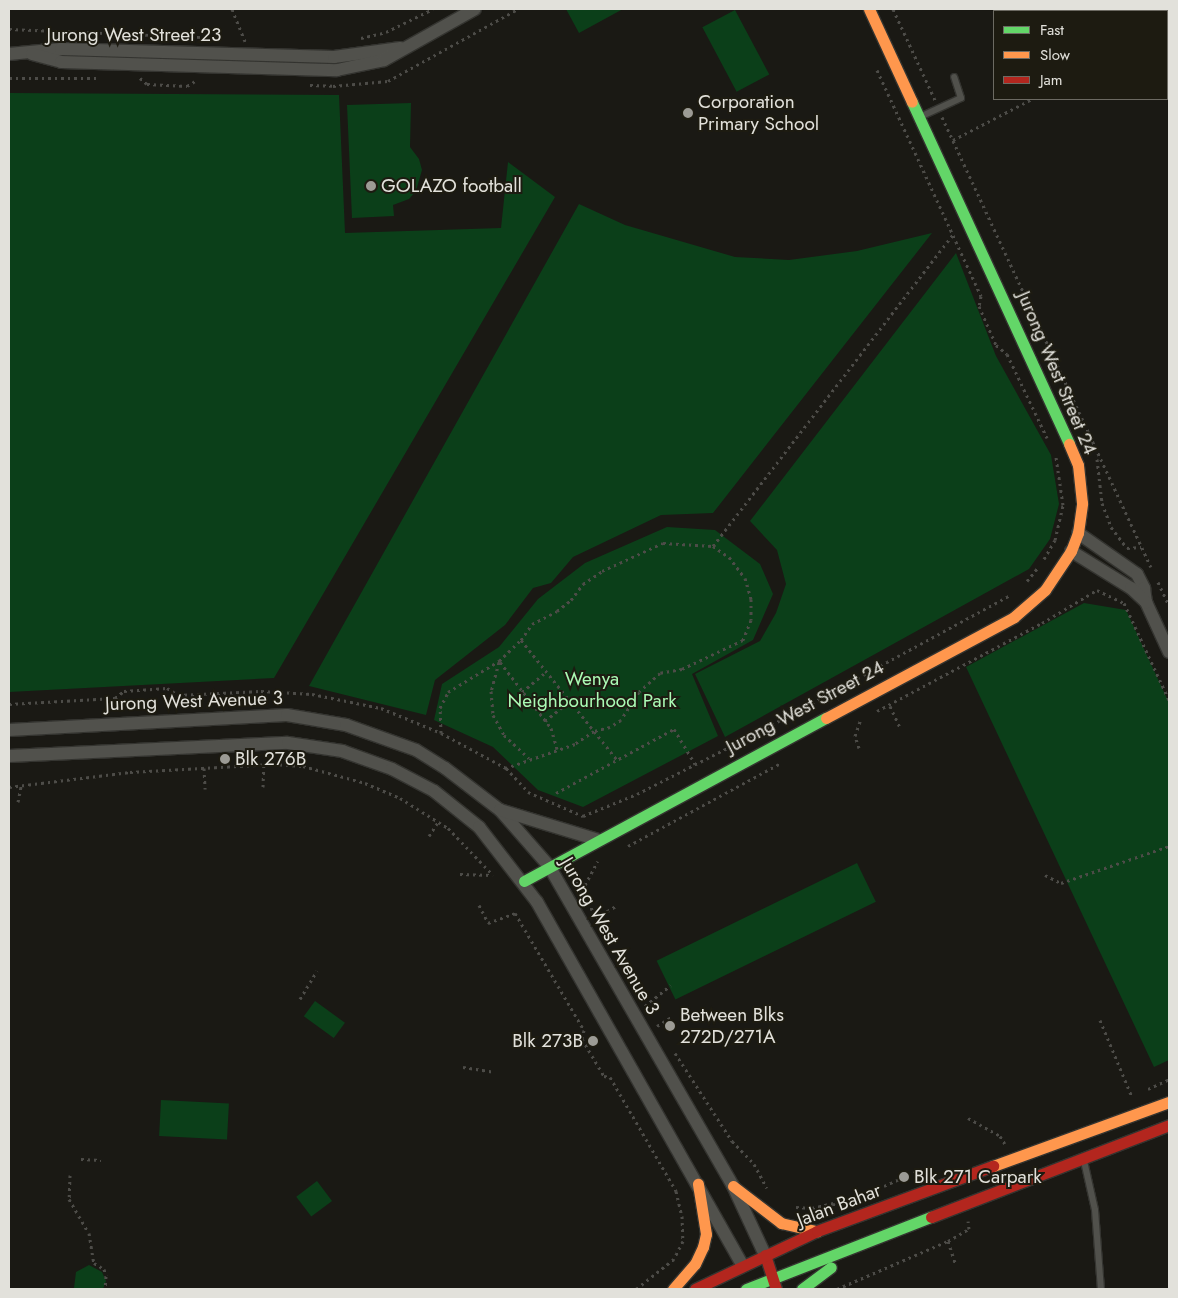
<!DOCTYPE html>
<style>
body{margin:0}
#map{position:relative;width:1178px;height:1298px;overflow:hidden;background:#1a1914;font-family:Jost,sans-serif}
div>[style]{position:absolute}
.green>*{inset:0;background:#0b3f19;transform-origin:0 0}
.path>*{height:3px;margin-top:-1.5px;transform-origin:0;background:repeating-linear-gradient(90deg,#4d4c48 0 2.5px,transparent 0 6.5px)}
.roads{filter:drop-shadow(1px 0 #343430) drop-shadow(-1px 0 #343430) drop-shadow(0 1px #343430) drop-shadow(0 -1px #343430)}
.lane>*{height:6px;margin:-3px;padding:0 3px;transform-origin:3px;border-radius:3px;background:#51514c}
.street>*{height:12px;margin:-6px;padding:0 6px;transform-origin:6px;border-radius:6px;background:#51514c}
.fast>*{height:11px;margin:-5.5px;padding:0 5.5px;transform-origin:5.5px;border-radius:5.5px;background:#63d668}
.slow>*{height:11px;margin:-5.5px;padding:0 5.5px;transform-origin:5.5px;border-radius:5.5px;background:#ff974d}
.jam>*{height:11px;margin:-5.5px;padding:0 5.5px;transform-origin:5.5px;border-radius:5.5px;background:#b3261e}
.dots>*{width:14px;height:14px;translate:-50% -50%;box-sizing:border-box;border:2px solid #1d1b11;border-radius:50%}
span{translate:-50% -50%;white-space:nowrap;text-align:center;line-height:1.15;-webkit-text-stroke:4px #1d1b11;paint-order:stroke}
.street-label{font-size:19px;color:#e2e1db}
.poi-label{font-size:19px;color:#e2e1db}
.left{translate:0 -50%;text-align:left}
.right{translate:-100% -50%;text-align:right}
.park-label{font-size:19px;color:#aafab4}
.frame{position:absolute;inset:0;border:10px solid #e2e1db;pointer-events:none}
.legend{position:absolute;left:993px;top:10px;width:175px;height:90px;box-sizing:border-box;background:#1d1b11;border:1px solid #6c6a62;margin:0;padding:6px 9px;list-style:none;font-size:15px;color:#e2e1db}
.legend li{display:flex;align-items:center;gap:10px;height:25px}
.legend b{width:25px;border:1px solid #6c6a62}
</style>
<div id="map">
<div class="green">
<div style="clip-path:polygon(566px 9px,623px 9px,579px 33px)"></div>
<div style="left:735px;top:10px;width:73px;height:37px;rotate:62deg"></div>
<div style="clip-path:polygon(9px 93px,339px 95px,345px 233px,501px 228px,508px 162px,555px 197px,274px 678px,9px 692px)"></div>
<div style="clip-path:polygon(411px 103px,410px 147px,419px 159px,422px 170px,416px 191px,409px 199px,393px 205px,394px 216px,352px 218px,347px 105px)"></div>
<div style="clip-path:polygon(579px 204px,625px 225px,735px 257px,789px 260px,857px 251px,932px 233px,713px 513px,661px 515px,573px 557px,551px 583px,533px 588px,505px 625px,435px 680px,426px 715px,309px 686px)"></div>
<div style="clip-path:polygon(956px 253px,996px 356px,1051px 455px,1059px 504px,1050px 539px,1029px 569px,725px 737px,695px 674px,760px 641px,776px 613px,786px 584px,777px 550px,750px 521px)"></div>
<div style="clip-path:polygon(667px 527px,715px 530px,760px 564px,773px 594px,753px 640px,692px 674px,718px 736px,583px 807px,538px 790px,493px 747px,434px 720px,442px 684px,499px 647px,538px 599px,585px 563px)"></div>
<div style="clip-path:polygon(1084px 603px,1126px 610px,1169px 703px,1169px 1060px,1154px 1067px,966px 667px)"></div>
<div style="left:857px;top:863px;width:43px;height:223px;rotate:64deg"></div>
<div style="left:315px;top:1001px;width:37px;height:19px;rotate:36deg"></div>
<div style="left:161px;top:1100px;width:68px;height:36px;rotate:3deg"></div>
<div style="left:317px;top:1181px;width:25px;height:26px;rotate:53deg"></div>
<div style="clip-path:polygon(89px 1265px,102px 1272px,106px 1281px,103px 1289px,74px 1288px,76px 1272px)"></div>
</div>
<div class="path">
<div style="left:232px;top:9px;width:35px;rotate:68deg"></div>
<div style="left:893px;top:9px;width:100px;rotate:65.2deg"></div>
<div style="left:9px;top:29px;width:194px;rotate:2.4deg"></div>
<div style="left:1167px;top:29px;width:3px;rotate:-45deg"></div>
<div style="left:361px;top:38px;width:26px;rotate:-13deg"></div>
<div style="left:386px;top:32px;width:52px;rotate:-26.1deg"></div>
<div style="left:877px;top:70px;width:249px;rotate:65.3deg"></div>
<div style="left:981px;top:296px;width:10px;rotate:101deg"></div>
<div style="left:979px;top:306px;width:43px;rotate:66.4deg"></div>
<div style="left:996px;top:345px;width:14px;rotate:39deg"></div>
<div style="left:1007px;top:354px;width:93px;rotate:64.5deg"></div>
<div style="left:9px;top:78px;width:88px"></div>
<div style="left:140px;top:78px;width:9px;rotate:41deg"></div>
<div style="left:147px;top:84px;width:40px;rotate:2.9deg"></div>
<div style="left:187px;top:86px;width:12px;rotate:-31deg"></div>
<div style="left:310px;top:85px;width:23px;rotate:2deg"></div>
<div style="left:333px;top:86px;width:55px;rotate:-5.2deg"></div>
<div style="left:388px;top:81px;width:149px;rotate:-29deg"></div>
<div style="left:942px;top:117px;width:496px;rotate:65.1deg"></div>
<div style="left:953px;top:140px;width:89px;rotate:-27.4deg"></div>
<div style="left:1097px;top:459px;width:44px;rotate:83.5deg"></div>
<div style="left:1102px;top:503px;width:26px;rotate:69deg"></div>
<div style="left:1111px;top:527px;width:26px;rotate:53deg"></div>
<div style="left:1127px;top:548px;width:14px;rotate:-4deg"></div>
<div style="left:713px;top:546px;width:394px;rotate:-52.4deg"></div>
<div style="left:1044px;top:559px;width:22px;rotate:-60deg"></div>
<div style="left:1055px;top:540px;width:36px;rotate:-77deg"></div>
<div style="left:1063px;top:505px;width:49px;rotate:-98.3deg"></div>
<div style="left:1027px;top:581px;width:19px;rotate:-51deg"></div>
<div style="left:1158px;top:582px;width:26px;rotate:65deg"></div>
<div style="left:521px;top:640px;width:154px;rotate:51.3deg"></div>
<div style="left:499px;top:662px;width:30px;rotate:105deg"></div>
<div style="left:491px;top:691px;width:24px;rotate:85deg"></div>
<div style="left:493px;top:715px;width:23px;rotate:61deg"></div>
<div style="left:504px;top:735px;width:34px;rotate:43deg"></div>
<div style="left:500px;top:662px;width:83px;rotate:52.3deg"></div>
<div style="left:551px;top:728px;width:22px;rotate:74deg"></div>
<div style="left:522px;top:692px;width:31px;rotate:-40deg"></div>
<div style="left:9px;top:704px;width:106px;rotate:-3.2deg"></div>
<div style="left:115px;top:698px;width:11px;rotate:-38deg"></div>
<div style="left:124px;top:691px;width:43px;rotate:-4deg"></div>
<div style="left:167px;top:688px;width:13px;rotate:32deg"></div>
<div style="left:178px;top:695px;width:83px;rotate:-2.8deg"></div>
<div style="left:261px;top:691px;width:51px;rotate:3.4deg"></div>
<div style="left:312px;top:694px;width:70px;rotate:11.5deg"></div>
<div style="left:381px;top:708px;width:65px;rotate:22.6deg"></div>
<div style="left:441px;top:733px;width:74px;rotate:28.3deg"></div>
<div style="left:506px;top:768px;width:33px;rotate:47deg"></div>
<div style="left:528px;top:792px;width:60px;rotate:23.6deg"></div>
<div style="left:583px;top:816px;width:58px;rotate:-22.2deg"></div>
<div style="left:637px;top:794px;width:126px;rotate:-27deg"></div>
<div style="left:749px;top:737px;width:298px;rotate:-28.5deg"></div>
<div style="left:890px;top:706px;width:23px;rotate:65deg"></div>
<div style="left:877px;top:711px;width:187px;rotate:-28.1deg"></div>
<div style="left:1042px;top:623px;width:64px;rotate:-31deg"></div>
<div style="left:1097px;top:590px;width:30px;rotate:26deg"></div>
<div style="left:1124px;top:603px;width:107px;rotate:65.1deg"></div>
<div style="left:545px;top:721px;width:32px;rotate:-39deg"></div>
<div style="left:441px;top:733px;width:25px;rotate:-92deg"></div>
<div style="left:440px;top:708px;width:18px;rotate:-63deg"></div>
<div style="left:448px;top:692px;width:60px;rotate:-31.3deg"></div>
<div style="left:499px;top:661px;width:30px;rotate:-44deg"></div>
<div style="left:521px;top:640px;width:19px;rotate:-55deg"></div>
<div style="left:532px;top:624px;width:28px;rotate:-27deg"></div>
<div style="left:557px;top:611px;width:18px;rotate:-38deg"></div>
<div style="left:571px;top:600px;width:20px;rotate:-53deg"></div>
<div style="left:583px;top:584px;width:23px;rotate:-34deg"></div>
<div style="left:602px;top:571px;width:67px;rotate:-24.7deg"></div>
<div style="left:663px;top:543px;width:50px;rotate:3.4deg"></div>
<div style="left:713px;top:546px;width:19px;rotate:35deg"></div>
<div style="left:729px;top:557px;width:26px;rotate:53deg"></div>
<div style="left:745px;top:578px;width:22px;rotate:74deg"></div>
<div style="left:751px;top:599px;width:21px;rotate:90deg"></div>
<div style="left:751px;top:620px;width:22px;rotate:112deg"></div>
<div style="left:743px;top:640px;width:68px;rotate:154.6deg"></div>
<div style="left:682px;top:669px;width:22px;rotate:170deg"></div>
<div style="left:660px;top:673px;width:28px;rotate:138deg"></div>
<div style="left:639px;top:692px;width:33px;rotate:123deg"></div>
<div style="left:621px;top:720px;width:13px;rotate:148deg"></div>
<div style="left:610px;top:727px;width:16px;rotate:166deg"></div>
<div style="left:594px;top:731px;width:23px;rotate:146deg"></div>
<div style="left:575px;top:744px;width:73px;rotate:160.8deg"></div>
<div style="left:859px;top:748px;width:13px;rotate:-108deg"></div>
<div style="left:855px;top:736px;width:18px;rotate:-71deg"></div>
<div style="left:204px;top:768px;width:21px;rotate:87deg"></div>
<div style="left:9px;top:787px;width:122px;rotate:-7.1deg"></div>
<div style="left:130px;top:772px;width:143px;rotate:-3.2deg"></div>
<div style="left:273px;top:764px;width:30px;rotate:4deg"></div>
<div style="left:303px;top:766px;width:64px;rotate:15.3deg"></div>
<div style="left:365px;top:783px;width:38px;rotate:23deg"></div>
<div style="left:400px;top:798px;width:57px;rotate:32deg"></div>
<div style="left:448px;top:828px;width:65px;rotate:46.2deg"></div>
<div style="left:263px;top:787px;width:23px;rotate:-88deg"></div>
<div style="left:556px;top:793px;width:134px;rotate:-28.5deg"></div>
<div style="left:674px;top:729px;width:41px;rotate:59deg"></div>
<div style="left:18px;top:802px;width:16px;rotate:-79deg"></div>
<div style="left:429px;top:836px;width:17px;rotate:-57deg"></div>
<div style="left:628px;top:846px;width:174px;rotate:-28.5deg"></div>
<div style="left:460px;top:874px;width:32px;rotate:2deg"></div>
<div style="left:1045px;top:875px;width:18px;rotate:27deg"></div>
<div style="left:1061px;top:883px;width:114px;rotate:-18.9deg"></div>
<div style="left:576px;top:883px;width:9px;rotate:13deg"></div>
<div style="left:479px;top:905px;width:20px;rotate:63deg"></div>
<div style="left:488px;top:923px;width:29px;rotate:-20deg"></div>
<div style="left:515px;top:913px;width:136px;rotate:59.5deg"></div>
<div style="left:584px;top:1030px;width:9px;rotate:103deg"></div>
<div style="left:582px;top:1039px;width:43px;rotate:59.3deg"></div>
<div style="left:604px;top:1076px;width:6px;rotate:9deg"></div>
<div style="left:610px;top:1077px;width:132px;rotate:59.9deg"></div>
<div style="left:676px;top:1191px;width:26px;rotate:77deg"></div>
<div style="left:682px;top:1216px;width:25px;rotate:88deg"></div>
<div style="left:683px;top:1241px;width:20px;rotate:117deg"></div>
<div style="left:674px;top:1259px;width:48px;rotate:141.7deg"></div>
<div style="left:592px;top:910px;width:26px;rotate:-106deg"></div>
<div style="left:585px;top:885px;width:27px;rotate:-62deg"></div>
<div style="left:596px;top:918px;width:23px;rotate:-31deg"></div>
<div style="left:300px;top:999px;width:33px;rotate:-59deg"></div>
<div style="left:645px;top:1006px;width:33px;rotate:-39deg"></div>
<div style="left:1100px;top:1020px;width:83px;rotate:67.4deg"></div>
<div style="left:657px;top:1026px;width:19px;rotate:-32deg"></div>
<div style="left:675px;top:1053px;width:105px;rotate:57.1deg"></div>
<div style="left:732px;top:1141px;width:32px;rotate:46deg"></div>
<div style="left:754px;top:1164px;width:27px;rotate:62deg"></div>
<div style="left:463px;top:1067px;width:31px;rotate:9deg"></div>
<div style="left:1148px;top:1089px;width:23px;rotate:-25deg"></div>
<div style="left:968px;top:1118px;width:37px;rotate:29deg"></div>
<div style="left:1000px;top:1136px;width:9px;rotate:58deg"></div>
<div style="left:81px;top:1159px;width:20px;rotate:3deg"></div>
<div style="left:70px;top:1175px;width:24px;rotate:92deg"></div>
<div style="left:69px;top:1199px;width:39px;rotate:60deg"></div>
<div style="left:89px;top:1233px;width:30px;rotate:81deg"></div>
<div style="left:94px;top:1263px;width:12px;rotate:31deg"></div>
<div style="left:104px;top:1269px;width:7px;rotate:74deg"></div>
<div style="left:106px;top:1276px;width:13px;rotate:94deg"></div>
<div style="left:884px;top:1186px;width:37px;rotate:-24deg"></div>
<div style="left:918px;top:1171px;width:16px;rotate:-11deg"></div>
<div style="left:796px;top:1207px;width:16px;rotate:4deg"></div>
<div style="left:812px;top:1208px;width:22px;rotate:-13deg"></div>
<div style="left:833px;top:1203px;width:4px;rotate:63deg"></div>
<div style="left:948px;top:1241px;width:25px;rotate:72deg"></div>
<div style="left:837px;top:1289px;width:121px;rotate:-23.4deg"></div>
<div style="left:948px;top:1241px;width:24px;rotate:-30deg"></div>
<div style="left:969px;top:1229px;width:8px;rotate:-97deg"></div>
</div>
<div class="roads">
<div class="lane">
<div style="left:922px;top:116px;width:43px;rotate:-24.8deg"></div>
<div style="left:961px;top:98px;width:22px;rotate:-108deg"></div>
<div style="left:1084px;top:1161px;width:50px;rotate:77.3deg"></div>
<div style="left:1095px;top:1210px;width:79px;rotate:85.7deg"></div>
</div>
<div class="street">
<div style="left:9px;top:54px;width:52px;rotate:-5.5deg"></div>
<div style="left:61px;top:49px;width:273px;rotate:1.7deg"></div>
<div style="left:334px;top:57px;width:67px;rotate:-7.8deg"></div>
<div style="left:32px;top:54px;width:30px;rotate:15deg"></div>
<div style="left:61px;top:62px;width:276px;rotate:1.7deg"></div>
<div style="left:337px;top:70px;width:48px;rotate:-12deg"></div>
<div style="left:384px;top:60px;width:104px;rotate:-29.3deg"></div>
<div style="left:1078px;top:533px;width:72px;rotate:34.8deg"></div>
<div style="left:1137px;top:574px;width:16px;rotate:63deg"></div>
<div style="left:1144px;top:588px;width:14px;rotate:82deg"></div>
<div style="left:1146px;top:602px;width:55px;rotate:65.3deg"></div>
<div style="left:1071px;top:551px;width:70px;rotate:31.7deg"></div>
<div style="left:1131px;top:588px;width:21px;rotate:43deg"></div>
<div style="left:9px;top:730px;width:278px;rotate:-3.1deg"></div>
<div style="left:287px;top:715px;width:60px;rotate:9.6deg"></div>
<div style="left:346px;top:725px;width:74px;rotate:19.7deg"></div>
<div style="left:416px;top:750px;width:34px;rotate:32deg"></div>
<div style="left:445px;top:768px;width:69px;rotate:37.4deg"></div>
<div style="left:500px;top:810px;width:74px;rotate:48.8deg"></div>
<div style="left:549px;top:866px;width:369px;rotate:60.1deg"></div>
<div style="left:733px;top:1186px;width:76px;rotate:65.1deg"></div>
<div style="left:9px;top:756px;width:279px;rotate:-2.7deg"></div>
<div style="left:288px;top:743px;width:55px;rotate:8.4deg"></div>
<div style="left:342px;top:751px;width:53px;rotate:19.8deg"></div>
<div style="left:392px;top:769px;width:47px;rotate:27.6deg"></div>
<div style="left:434px;top:791px;width:58px;rotate:38.7deg"></div>
<div style="left:479px;top:827px;width:95px;rotate:52.3deg"></div>
<div style="left:537px;top:902px;width:418px;rotate:60.5deg"></div>
<div style="left:500px;top:810px;width:102px;rotate:17deg"></div>
</div>
<div class="fast">
<div style="left:912px;top:102px;width:376px;rotate:65.3deg"></div>
<div style="left:524px;top:881px;width:343px;rotate:-28.4deg"></div>
<div style="left:746px;top:1289px;width:199px;rotate:-21.3deg"></div>
<div style="left:802px;top:1289px;width:36px;rotate:-37deg"></div>
</div>
<div class="slow">
<div style="left:869px;top:9px;width:102px;rotate:65.2deg"></div>
<div style="left:826px;top:718px;width:213px;rotate:-28.2deg"></div>
<div style="left:1014px;top:617px;width:41px;rotate:-41.1deg"></div>
<div style="left:1045px;top:590px;width:47px;rotate:-56.3deg"></div>
<div style="left:1071px;top:551px;width:19px;rotate:-69deg"></div>
<div style="left:1078px;top:533px;width:30px;rotate:-82deg"></div>
<div style="left:1082px;top:503px;width:38px;rotate:-96deg"></div>
<div style="left:1078px;top:465px;width:23px;rotate:-113deg"></div>
<div style="left:993px;top:1166px;width:187px;rotate:-20deg"></div>
<div style="left:733px;top:1186px;width:61px;rotate:37.6deg"></div>
<div style="left:781px;top:1223px;width:37px;rotate:13deg"></div>
<div style="left:673px;top:1289px;width:33px;rotate:-49deg"></div>
<div style="left:695px;top:1264px;width:19px;rotate:-65deg"></div>
<div style="left:703px;top:1247px;width:13px;rotate:-77deg"></div>
<div style="left:706px;top:1234px;width:51px;rotate:-99.1deg"></div>
</div>
<div class="jam">
<div style="left:931px;top:1217px;width:255px;rotate:-21.1deg"></div>
<div style="left:765px;top:1255px;width:36px;rotate:72deg"></div>
<div style="left:695px;top:1289px;width:135px;rotate:-25.4deg"></div>
<div style="left:817px;top:1231px;width:188px;rotate:-20.3deg"></div>
</div>
</div>
<div class="dots">
<div style="left:688px;top:113px;background:#9c9b95"></div>
<div style="left:371px;top:186px;background:#9c9b95"></div>
<div style="left:225px;top:759px;background:#9c9b95"></div>
<div style="left:670px;top:1026px;background:#9c9b95"></div>
<div style="left:593px;top:1041px;background:#9c9b95"></div>
<div style="left:904px;top:1177px;background:#9c9b95"></div>
</div>
<div class="street-label">
<span style="left:134px;top:35px">Jurong West Street 23</span>
<span style="left:1057px;top:373px;rotate:67deg">Jurong West Street 24</span>
<span style="left:194px;top:701px;rotate:-2deg">Jurong West Avenue 3</span>
<span style="left:805px;top:707px;rotate:-28deg">Jurong West Street 24</span>
<span style="left:610px;top:936px;rotate:60deg">Jurong West Avenue 3</span>
<span style="left:839px;top:1205px;rotate:-21deg">Jalan Bahar</span>
</div>
<div class="poi-label">
<span class="left" style="left:698px;top:113px">Corporation<br>Primary School</span>
<span class="left" style="left:381px;top:186px">GOLAZO football</span>
<span class="left" style="left:235px;top:759px">Blk 276B</span>
<span class="left" style="left:680px;top:1026px">Between Blks<br>272D/271A</span>
<span class="right" style="left:583px;top:1041px">Blk 273B</span>
<span class="left" style="left:914px;top:1177px">Blk 271 Carpark</span>
</div>
<div class="park-label">
<span style="left:592px;top:690px">Wenya<br>Neighbourhood Park</span>
</div>
<div class="frame"></div>
<ul class="legend">
<li><b style="height:6px;background:#63d668"></b>Fast</li>
<li><b style="height:6px;background:#ff974d"></b>Slow</li>
<li><b style="height:6px;background:#b3261e"></b>Jam</li>
</ul>
</div>
